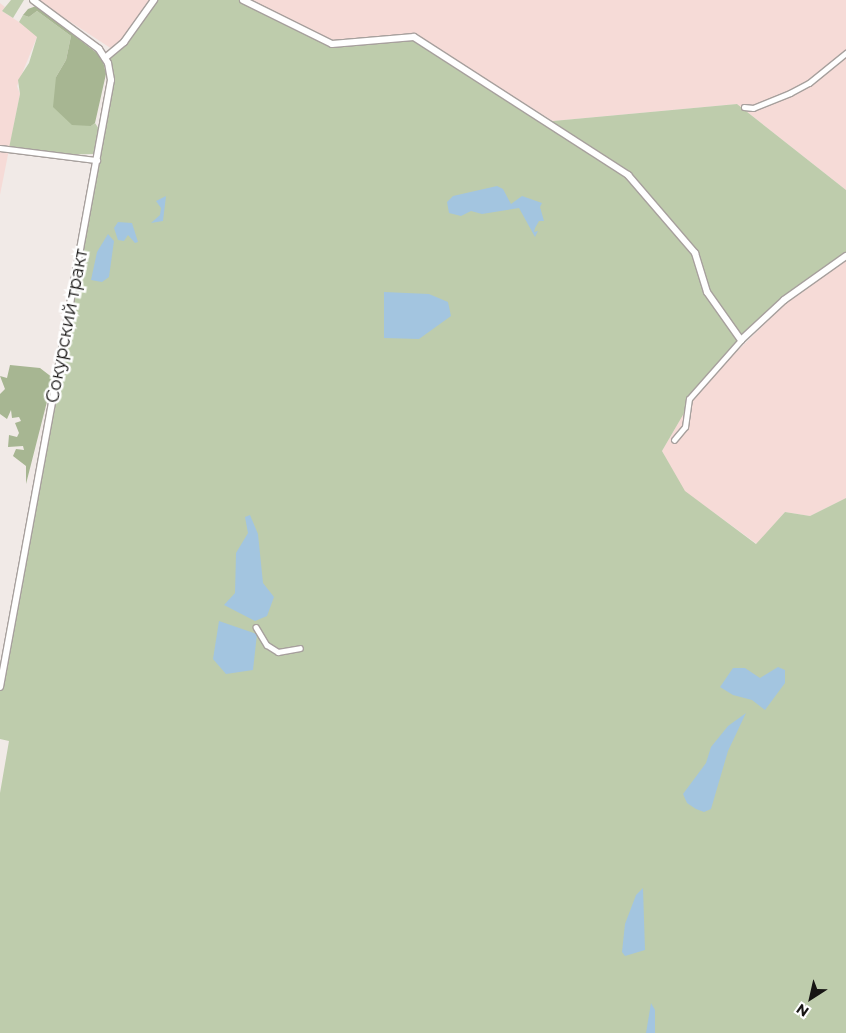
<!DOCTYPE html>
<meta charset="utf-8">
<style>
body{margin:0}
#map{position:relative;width:846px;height:1033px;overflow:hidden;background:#f1eae7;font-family:Montserrat,sans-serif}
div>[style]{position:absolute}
.industrial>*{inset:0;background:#f6dbd7}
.green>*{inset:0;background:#beccac}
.forest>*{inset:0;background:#a7b692}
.water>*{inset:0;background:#a3c5e0}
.roads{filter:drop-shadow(1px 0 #a7a09d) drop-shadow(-1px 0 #a7a09d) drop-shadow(0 1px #a7a09d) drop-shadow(0 -1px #a7a09d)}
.street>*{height:4.5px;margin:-2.25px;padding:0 2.25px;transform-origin:2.25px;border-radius:2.25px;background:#fff}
.secondary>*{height:6px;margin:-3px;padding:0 3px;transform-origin:3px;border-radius:3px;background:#fff}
span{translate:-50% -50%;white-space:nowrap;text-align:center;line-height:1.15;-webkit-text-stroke:5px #fff;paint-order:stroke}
.street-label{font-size:18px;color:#171514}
.north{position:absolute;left:786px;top:973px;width:50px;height:50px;-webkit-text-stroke:4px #fff;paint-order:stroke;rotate:215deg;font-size:14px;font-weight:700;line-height:20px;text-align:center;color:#171514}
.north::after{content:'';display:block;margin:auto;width:18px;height:22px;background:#171514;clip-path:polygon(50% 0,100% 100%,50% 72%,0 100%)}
</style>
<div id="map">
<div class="industrial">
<div style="clip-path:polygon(37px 0,149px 0,122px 41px,112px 49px)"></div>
<div style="clip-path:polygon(248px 0,846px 0,846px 190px,737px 104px,553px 121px,413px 34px,331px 41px)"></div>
<div style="clip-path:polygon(0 3px,5px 7px,2px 11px,36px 33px,37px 37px,17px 86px,20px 94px,0 195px)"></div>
<div style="clip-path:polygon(846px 258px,846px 498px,810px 516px,785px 512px,757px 544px,684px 491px,662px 451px,694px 396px,709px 379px,788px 301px)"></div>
</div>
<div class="green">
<div style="clip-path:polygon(11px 0,24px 0,13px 18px,2px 11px)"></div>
<div style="clip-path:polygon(154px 0,243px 0,332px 44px,414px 37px,551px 124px,553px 121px,737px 104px,846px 190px,846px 256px,784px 300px,741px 340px,744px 343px,694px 396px,662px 451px,685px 491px,756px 544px,785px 512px,810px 516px,846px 498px,846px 1033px,0 1033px,0 793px,9px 741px,0 739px,0 687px,110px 91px,105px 58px,114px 52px)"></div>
<div style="clip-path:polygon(37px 11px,71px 36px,66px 60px,56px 77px,91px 126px,95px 123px,99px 129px,94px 154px,51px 155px,9px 148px,20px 94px,18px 80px,29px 63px,37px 37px,19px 22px,23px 15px,29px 17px)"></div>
</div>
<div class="forest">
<div style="clip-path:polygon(36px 6px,102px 57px,106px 74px,95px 123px,91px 126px,72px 125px,53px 107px,56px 77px,66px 60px,71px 36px,37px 11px,29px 17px,23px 15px,28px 9px)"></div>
<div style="clip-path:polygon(10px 365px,40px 368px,53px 378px,26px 484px,26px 466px,13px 456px,16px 449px,24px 450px,23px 446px,8px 447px,9px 435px,17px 437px,19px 433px,15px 423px,21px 421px,19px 417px,12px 418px,11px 410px,7px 419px,0 414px,0 394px,5px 389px,0 376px,7px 378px)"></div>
</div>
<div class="water">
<div style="clip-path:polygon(497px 186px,503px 189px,511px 204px,522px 196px,542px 203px,540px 207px,544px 221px,539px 221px,535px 228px,534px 232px,538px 231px,535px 237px,519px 208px,482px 214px,471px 211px,461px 216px,449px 213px,447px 202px,453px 196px)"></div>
<div style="clip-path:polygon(166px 196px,163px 221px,151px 223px,160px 215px,161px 208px,156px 201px)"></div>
<div style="clip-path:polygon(118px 222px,132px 223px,138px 242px,135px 243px,128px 235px,124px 241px,118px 240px,114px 228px)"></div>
<div style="clip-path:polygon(108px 234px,114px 241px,109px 277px,102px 282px,91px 280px,97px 252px)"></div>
<div style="clip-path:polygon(384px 292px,429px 294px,448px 302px,451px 316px,419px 339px,384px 338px)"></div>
<div style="clip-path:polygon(250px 515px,258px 534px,263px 583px,274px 597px,267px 616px,255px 621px,224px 605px,235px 593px,236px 553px,248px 533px,245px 517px)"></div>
<div style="clip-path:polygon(219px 621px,257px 634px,253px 670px,226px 674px,213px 659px)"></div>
<div style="clip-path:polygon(778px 667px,785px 670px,785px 683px,765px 710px,752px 700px,733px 695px,720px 687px,733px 668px,745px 668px,760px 678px)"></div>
<div style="clip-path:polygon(746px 713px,728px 751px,711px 809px,704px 812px,696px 809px,687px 803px,683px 794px,706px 763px,711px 747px,728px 726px)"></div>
<div style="clip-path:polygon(643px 888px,645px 950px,625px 956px,622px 952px,625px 924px,636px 895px)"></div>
<div style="clip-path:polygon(651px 1003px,655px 1010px,655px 1033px,646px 1033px)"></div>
</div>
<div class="roads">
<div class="street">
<div style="left:744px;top:107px;width:9px;rotate:6deg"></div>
<div style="left:753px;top:108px;width:40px;rotate:-22deg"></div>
<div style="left:790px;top:93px;width:21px;rotate:-28deg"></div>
<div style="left:809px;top:83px;width:48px;rotate:-39deg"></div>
<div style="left:0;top:148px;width:98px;rotate:7.1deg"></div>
<div style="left:674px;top:440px;width:17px;rotate:-50deg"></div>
<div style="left:685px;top:427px;width:28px;rotate:-82deg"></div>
<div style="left:689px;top:399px;width:79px;rotate:-48.6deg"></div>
<div style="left:256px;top:627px;width:21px;rotate:59deg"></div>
<div style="left:267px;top:645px;width:13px;rotate:32deg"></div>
<div style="left:278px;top:652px;width:22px;rotate:-10deg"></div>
</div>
<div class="secondary">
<div style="left:243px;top:0;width:99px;rotate:26.3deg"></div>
<div style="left:332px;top:44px;width:82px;rotate:-4.9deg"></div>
<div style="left:414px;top:37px;width:255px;rotate:32.8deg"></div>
<div style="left:628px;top:175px;width:103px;rotate:49.3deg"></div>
<div style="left:695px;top:253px;width:41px;rotate:72.9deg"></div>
<div style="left:707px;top:292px;width:59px;rotate:54.7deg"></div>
<div style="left:741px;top:340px;width:59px;rotate:-42.9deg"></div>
<div style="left:784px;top:300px;width:76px;rotate:-35.4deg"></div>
<div style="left:105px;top:58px;width:25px;rotate:-40deg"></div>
<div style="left:124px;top:42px;width:52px;rotate:-54.5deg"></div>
<div style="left:0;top:687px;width:617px;rotate:-79.64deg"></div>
<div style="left:111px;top:80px;width:17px;rotate:-100deg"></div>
<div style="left:108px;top:63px;width:17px;rotate:-123deg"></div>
<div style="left:99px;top:49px;width:82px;rotate:-143.4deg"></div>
</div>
</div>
<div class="street-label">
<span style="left:67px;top:326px;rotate:-79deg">Сокурский тракт</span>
</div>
<div class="north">N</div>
</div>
